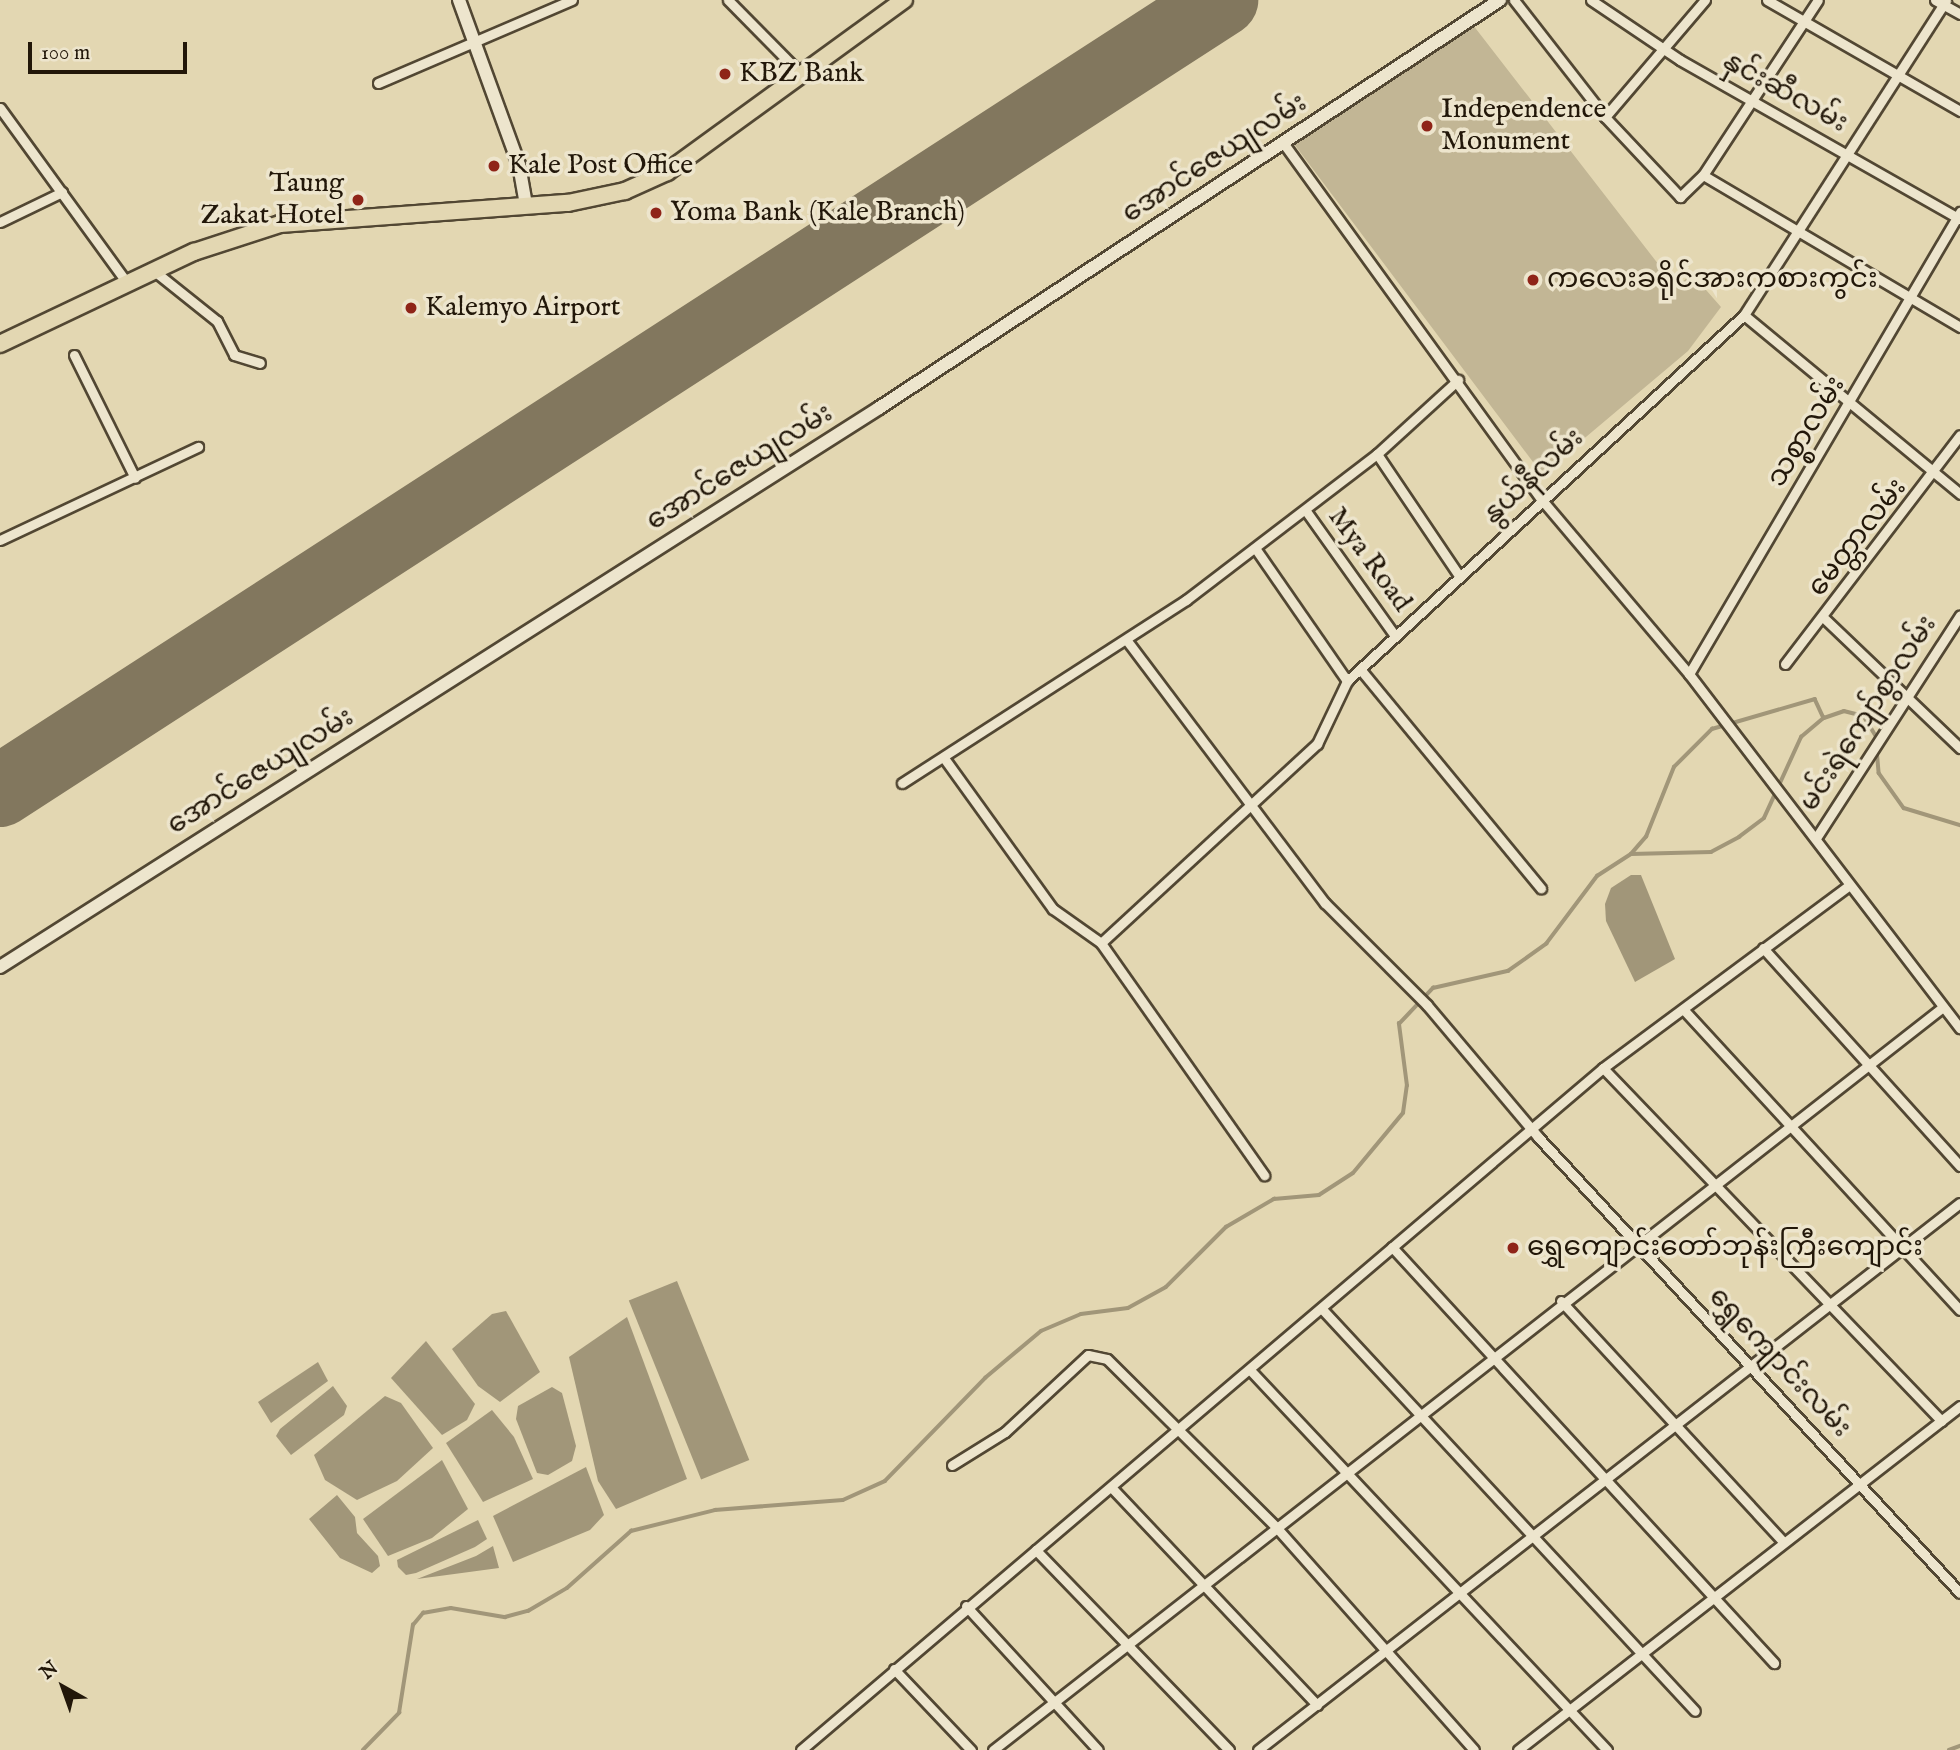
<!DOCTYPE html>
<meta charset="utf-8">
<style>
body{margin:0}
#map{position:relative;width:1960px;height:1750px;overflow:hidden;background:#e3d7b2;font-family:"IM FELL English","Noto Sans Myanmar",serif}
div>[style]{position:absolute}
.green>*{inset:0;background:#c2b695}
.water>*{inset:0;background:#a19679;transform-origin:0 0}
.stream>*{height:3.5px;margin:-1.75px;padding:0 1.75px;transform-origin:1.75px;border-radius:1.75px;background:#a19679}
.runway>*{height:72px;margin:-36px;padding:0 36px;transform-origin:36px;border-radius:36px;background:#82775e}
.roads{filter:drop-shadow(2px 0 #524733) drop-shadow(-2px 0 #524733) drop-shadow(0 2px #524733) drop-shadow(0 -2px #524733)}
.street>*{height:9px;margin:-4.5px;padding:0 4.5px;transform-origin:4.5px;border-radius:4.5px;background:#ede5cd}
.secondary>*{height:12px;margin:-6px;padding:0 6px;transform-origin:6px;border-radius:6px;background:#ede5cd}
.highway>*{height:16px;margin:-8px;padding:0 8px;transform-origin:8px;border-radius:8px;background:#e3d7b2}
.dots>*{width:19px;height:19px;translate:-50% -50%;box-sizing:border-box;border:4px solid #ede5cd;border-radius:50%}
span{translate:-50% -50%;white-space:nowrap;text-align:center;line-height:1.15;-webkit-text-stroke:7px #ede5cd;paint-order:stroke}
.poi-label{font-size:28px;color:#221709}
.left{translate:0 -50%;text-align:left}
.right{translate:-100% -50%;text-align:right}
.street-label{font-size:28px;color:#221709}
.north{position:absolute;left:28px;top:1652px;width:70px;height:70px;-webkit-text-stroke:5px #ede5cd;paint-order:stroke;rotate:320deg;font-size:19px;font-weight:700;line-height:28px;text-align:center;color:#221709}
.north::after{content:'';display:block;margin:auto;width:24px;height:32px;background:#221709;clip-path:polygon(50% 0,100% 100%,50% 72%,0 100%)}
.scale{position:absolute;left:28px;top:42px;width:159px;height:32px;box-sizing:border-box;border:4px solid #221709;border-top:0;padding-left:9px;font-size:21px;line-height:24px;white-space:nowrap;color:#221709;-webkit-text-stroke:5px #ede5cd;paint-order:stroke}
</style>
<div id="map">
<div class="green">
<div style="clip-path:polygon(1473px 25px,1676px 287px,1692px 274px,1721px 307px,1688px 351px,1542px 474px,1294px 144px)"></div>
</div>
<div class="water">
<div style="clip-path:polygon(1631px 875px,1641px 875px,1675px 959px,1635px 982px,1606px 921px,1605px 904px,1611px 888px)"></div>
<div style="left:677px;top:1281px;width:193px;height:52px;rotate:68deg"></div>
<div style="clip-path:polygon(506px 1311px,540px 1372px,500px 1402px,478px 1386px,452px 1349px,492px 1314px)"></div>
<div style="clip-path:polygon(627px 1317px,687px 1479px,616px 1509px,598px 1481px,569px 1357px)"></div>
<div style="clip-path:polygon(426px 1341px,475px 1404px,467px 1420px,442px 1435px,391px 1378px)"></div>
<div style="clip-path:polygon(318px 1362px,328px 1381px,271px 1423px,258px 1402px)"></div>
<div style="clip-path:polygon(333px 1386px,347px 1406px,344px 1415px,291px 1455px,276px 1436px,280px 1429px)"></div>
<div style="clip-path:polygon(552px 1387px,562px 1393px,576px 1446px,572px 1461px,548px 1475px,537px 1473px,516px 1419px,518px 1406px)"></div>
<div style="clip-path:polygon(385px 1396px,401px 1403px,433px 1448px,397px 1481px,357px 1500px,325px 1480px,314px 1455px)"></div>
<div style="clip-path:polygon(492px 1410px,514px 1437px,533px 1479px,483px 1502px,446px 1443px)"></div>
<div style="clip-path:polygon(442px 1460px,468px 1509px,432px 1538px,388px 1556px,363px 1519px)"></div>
<div style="clip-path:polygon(586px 1467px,604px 1515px,590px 1530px,513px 1562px,493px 1516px)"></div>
<div style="clip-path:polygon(337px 1495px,355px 1517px,357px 1533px,378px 1556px,380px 1566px,372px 1573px,340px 1558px,309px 1519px)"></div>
<div style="clip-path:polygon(478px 1520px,487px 1539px,475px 1547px,416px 1573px,406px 1575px,398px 1567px,397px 1560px)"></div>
<div style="clip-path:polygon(493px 1546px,499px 1568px,417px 1579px,476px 1556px)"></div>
</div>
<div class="stream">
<div style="left:1877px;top:749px;width:24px;rotate:85deg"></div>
<div style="left:1879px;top:773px;width:43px;rotate:54.5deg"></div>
<div style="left:1904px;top:808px;width:59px;rotate:16.9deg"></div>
<div style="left:1631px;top:854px;width:23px;rotate:-49deg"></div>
<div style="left:1646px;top:837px;width:75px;rotate:-68.2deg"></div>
<div style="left:1674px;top:767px;width:54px;rotate:-45deg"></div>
<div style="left:1712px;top:729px;width:107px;rotate:-16.2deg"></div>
<div style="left:1815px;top:699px;width:21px;rotate:65deg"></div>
<div style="left:363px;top:1750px;width:52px;rotate:-45.8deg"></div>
<div style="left:399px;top:1713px;width:89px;rotate:-81deg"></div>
<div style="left:413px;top:1625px;width:16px;rotate:-50deg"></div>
<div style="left:423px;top:1613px;width:28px;rotate:-10deg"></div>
<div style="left:451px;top:1608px;width:55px;rotate:9.5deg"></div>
<div style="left:505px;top:1617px;width:24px;rotate:-15deg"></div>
<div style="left:528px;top:1611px;width:45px;rotate:-30.5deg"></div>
<div style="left:567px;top:1588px;width:86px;rotate:-41.7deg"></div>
<div style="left:631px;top:1531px;width:87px;rotate:-14deg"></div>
<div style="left:715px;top:1510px;width:128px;rotate:-4.5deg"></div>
<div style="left:843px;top:1500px;width:46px;rotate:-24.3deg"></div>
<div style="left:885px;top:1481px;width:144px;rotate:-45.8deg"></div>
<div style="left:985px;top:1378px;width:73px;rotate:-40deg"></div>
<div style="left:1041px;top:1331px;width:43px;rotate:-23deg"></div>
<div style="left:1081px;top:1314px;width:47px;rotate:-7.3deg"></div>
<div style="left:1128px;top:1308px;width:43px;rotate:-28.9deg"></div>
<div style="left:1166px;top:1287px;width:85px;rotate:-45deg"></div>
<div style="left:1226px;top:1227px;width:56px;rotate:-30.3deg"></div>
<div style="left:1274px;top:1199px;width:45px;rotate:-5.1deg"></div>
<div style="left:1319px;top:1195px;width:40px;rotate:-32.9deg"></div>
<div style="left:1353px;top:1173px;width:78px;rotate:-50.2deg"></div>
<div style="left:1403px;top:1113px;width:27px;rotate:-82deg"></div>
<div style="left:1407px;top:1086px;width:63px;rotate:-97.4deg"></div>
<div style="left:1399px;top:1024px;width:50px;rotate:-46.6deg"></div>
<div style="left:1433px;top:988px;width:77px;rotate:-12.8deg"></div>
<div style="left:1508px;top:971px;width:47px;rotate:-35.4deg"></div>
<div style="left:1546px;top:944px;width:85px;rotate:-53.1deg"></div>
<div style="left:1597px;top:876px;width:40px;rotate:-32.9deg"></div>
<div style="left:1631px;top:854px;width:80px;rotate:-1.4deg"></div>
<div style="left:1711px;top:852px;width:32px;rotate:-28deg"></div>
<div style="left:1739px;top:837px;width:31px;rotate:-37deg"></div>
<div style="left:1764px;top:818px;width:89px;rotate:-65.4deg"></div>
<div style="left:1801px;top:737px;width:30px;rotate:-40deg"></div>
<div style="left:1824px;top:718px;width:21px;rotate:-19deg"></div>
<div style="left:1844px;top:711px;width:21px;rotate:14deg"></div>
<div style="left:1864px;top:716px;width:26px;rotate:59deg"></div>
<div style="left:1949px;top:1750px;width:12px;rotate:-20deg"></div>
</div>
<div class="runway">
<div style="left:0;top:791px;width:1456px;rotate:-32.91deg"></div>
</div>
<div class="roads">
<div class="street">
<div style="left:728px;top:0;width:105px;rotate:45.4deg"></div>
<div style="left:1514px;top:0;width:148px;rotate:52.1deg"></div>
<div style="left:1605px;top:117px;width:110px;rotate:46.8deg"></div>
<div style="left:1680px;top:197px;width:32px;rotate:-44deg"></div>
<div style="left:1703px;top:175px;width:209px;rotate:-56.7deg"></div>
<div style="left:1591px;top:0;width:107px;rotate:34deg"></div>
<div style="left:1680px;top:60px;width:322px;rotate:29.6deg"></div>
<div style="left:1767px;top:0;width:223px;rotate:29.9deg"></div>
<div style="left:1935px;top:0;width:29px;rotate:29deg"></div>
<div style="left:378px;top:83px;width:211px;rotate:-23.2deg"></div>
<div style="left:0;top:108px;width:216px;rotate:54deg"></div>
<div style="left:1605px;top:117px;width:154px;rotate:-49.5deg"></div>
<div style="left:1284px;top:144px;width:440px;rotate:54.1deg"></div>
<div style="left:1542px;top:500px;width:228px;rotate:49.8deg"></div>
<div style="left:1689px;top:674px;width:446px;rotate:52.6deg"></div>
<div style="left:1703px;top:175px;width:299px;rotate:30.6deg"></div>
<div style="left:0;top:222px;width:69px;rotate:-25.8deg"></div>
<div style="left:153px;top:270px;width:82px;rotate:38.6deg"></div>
<div style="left:217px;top:321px;width:38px;rotate:63deg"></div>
<div style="left:234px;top:355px;width:27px;rotate:17deg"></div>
<div style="left:1744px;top:315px;width:281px;rotate:39.6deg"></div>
<div style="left:74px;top:355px;width:137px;rotate:63.6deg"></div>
<div style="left:1377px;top:454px;width:148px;rotate:56deg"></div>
<div style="left:1306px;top:511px;width:153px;rotate:54.5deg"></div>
<div style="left:0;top:540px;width:219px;rotate:-25.2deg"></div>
<div style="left:1255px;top:548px;width:162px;rotate:55.3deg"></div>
<div style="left:1825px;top:619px;width:187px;rotate:43.7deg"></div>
<div style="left:1128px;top:642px;width:327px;rotate:53deg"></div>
<div style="left:1325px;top:903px;width:144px;rotate:45deg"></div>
<div style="left:1427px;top:1005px;width:172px;rotate:49.9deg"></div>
<div style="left:1538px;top:1137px;width:621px;rotate:47.22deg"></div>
<div style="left:1785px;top:664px;width:288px;rotate:-52.6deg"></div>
<div style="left:1361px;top:670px;width:283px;rotate:50.5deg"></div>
<div style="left:1689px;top:674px;width:536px;rotate:-59.6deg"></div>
<div style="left:944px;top:758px;width:186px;rotate:54.2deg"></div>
<div style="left:1053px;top:909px;width:59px;rotate:35.3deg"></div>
<div style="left:1101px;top:943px;width:284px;rotate:54.9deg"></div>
<div style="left:902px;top:783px;width:338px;rotate:-32.8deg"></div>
<div style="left:1186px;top:600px;width:240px;rotate:-37.4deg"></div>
<div style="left:1377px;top:454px;width:110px;rotate:-42.4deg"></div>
<div style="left:1816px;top:838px;width:265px;rotate:-57.1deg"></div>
<div style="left:1101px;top:943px;width:294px;rotate:-42.7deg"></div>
<div style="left:1317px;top:744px;width:70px;rotate:-64.5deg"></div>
<div style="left:1347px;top:681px;width:540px;rotate:-42.67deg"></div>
<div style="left:1744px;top:315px;width:374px;rotate:-57.3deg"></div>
<div style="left:1763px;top:948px;width:294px;rotate:47.9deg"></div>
<div style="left:1683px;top:1009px;width:409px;rotate:47.4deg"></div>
<div style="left:1603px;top:1068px;width:489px;rotate:46.2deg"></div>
<div style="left:1392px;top:1247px;width:565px;rotate:47.44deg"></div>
<div style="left:1561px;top:1301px;width:328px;rotate:47.3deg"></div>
<div style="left:1322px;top:1309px;width:548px;rotate:47.14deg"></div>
<div style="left:1251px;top:1371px;width:520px;rotate:46.79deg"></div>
<div style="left:952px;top:1465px;width:62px;rotate:-31.9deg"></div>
<div style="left:1005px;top:1432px;width:113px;rotate:-42.9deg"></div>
<div style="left:1088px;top:1355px;width:19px;rotate:12deg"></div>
<div style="left:1107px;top:1359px;width:238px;rotate:44.8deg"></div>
<div style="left:1276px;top:1527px;width:298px;rotate:48.4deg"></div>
<div style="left:1111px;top:1487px;width:300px;rotate:46.6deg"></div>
<div style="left:966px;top:1606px;width:195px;rotate:47.5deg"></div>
<div style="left:894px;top:1669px;width:112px;rotate:46.5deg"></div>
<div style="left:801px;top:1750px;width:309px;rotate:-40.4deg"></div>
<div style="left:993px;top:1750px;width:1206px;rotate:-38.03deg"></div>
<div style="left:1229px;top:1750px;width:278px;rotate:-134deg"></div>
<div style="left:1036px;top:1550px;width:744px;rotate:-40.37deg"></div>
<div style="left:1603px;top:1068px;width:307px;rotate:-36.6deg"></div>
<div style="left:1258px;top:1750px;width:890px;rotate:-37.93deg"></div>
<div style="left:1518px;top:1750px;width:560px;rotate:-37.89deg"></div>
</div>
<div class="secondary">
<div style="left:459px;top:0;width:176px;rotate:70deg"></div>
<div style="left:519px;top:165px;width:40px;rotate:80deg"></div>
<div style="left:0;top:967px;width:1042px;rotate:-32.45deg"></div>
<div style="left:879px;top:408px;width:743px;rotate:-33.31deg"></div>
</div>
<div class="highway">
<div style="left:0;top:344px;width:215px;rotate:-25.4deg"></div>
<div style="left:194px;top:252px;width:90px;rotate:-18deg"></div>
<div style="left:280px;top:224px;width:289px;rotate:-4.2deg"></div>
<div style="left:568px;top:203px;width:58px;rotate:-11.9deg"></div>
<div style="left:625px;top:191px;width:46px;rotate:-24.3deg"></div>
<div style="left:667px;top:172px;width:293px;rotate:-36deg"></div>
</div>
</div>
<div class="dots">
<div style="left:725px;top:74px;background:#8f2418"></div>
<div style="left:1427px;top:126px;background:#8f2418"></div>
<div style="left:494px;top:166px;background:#8f2418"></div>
<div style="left:358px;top:200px;background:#8f2418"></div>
<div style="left:656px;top:213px;background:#8f2418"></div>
<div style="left:1533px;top:280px;background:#8f2418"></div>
<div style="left:411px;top:308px;background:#8f2418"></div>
<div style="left:1513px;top:1248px;background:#8f2418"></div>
</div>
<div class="poi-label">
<span class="left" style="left:739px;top:74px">KBZ Bank</span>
<span class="left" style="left:1441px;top:126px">Independence<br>Monument</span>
<span class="left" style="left:508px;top:166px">Kale Post Office</span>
<span class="right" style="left:344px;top:200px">Taung<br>Zakat Hotel</span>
<span class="left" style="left:670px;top:213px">Yoma Bank (Kale Branch)</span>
<span class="left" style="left:1547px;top:280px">ကလေးခရိုင်အားကစားကွင်း</span>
<span class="left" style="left:425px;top:308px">Kalemyo Airport</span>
<span class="left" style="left:1527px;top:1248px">ရွှေကျောင်းတော်ဘုန်းကြီးကျောင်း</span>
</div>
<div class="street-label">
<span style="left:1785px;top:93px;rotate:29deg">နှင်းဆီလမ်း</span>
<span style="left:1215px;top:159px;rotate:-33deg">အောင်ဇေယျလမ်း</span>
<span style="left:1807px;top:432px;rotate:-59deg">သစ္စာလမ်း</span>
<span style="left:740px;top:468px;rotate:-32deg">အောင်ဇေယျလမ်း</span>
<span style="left:1534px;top:477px;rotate:-43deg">နွယ်နီလမ်း</span>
<span style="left:1858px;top:538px;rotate:-52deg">မေတ္တာလမ်း</span>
<span style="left:1369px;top:560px;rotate:54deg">Mya Road</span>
<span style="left:1869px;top:714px;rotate:-57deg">မင်းရဲကျော်စွာလမ်း</span>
<span style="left:261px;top:772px;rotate:-32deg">အောင်ဇေယျလမ်း</span>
<span style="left:1779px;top:1363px;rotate:47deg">ရွှေကျောင်းလမ်း</span>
</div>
<div class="north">N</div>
<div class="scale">100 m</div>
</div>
